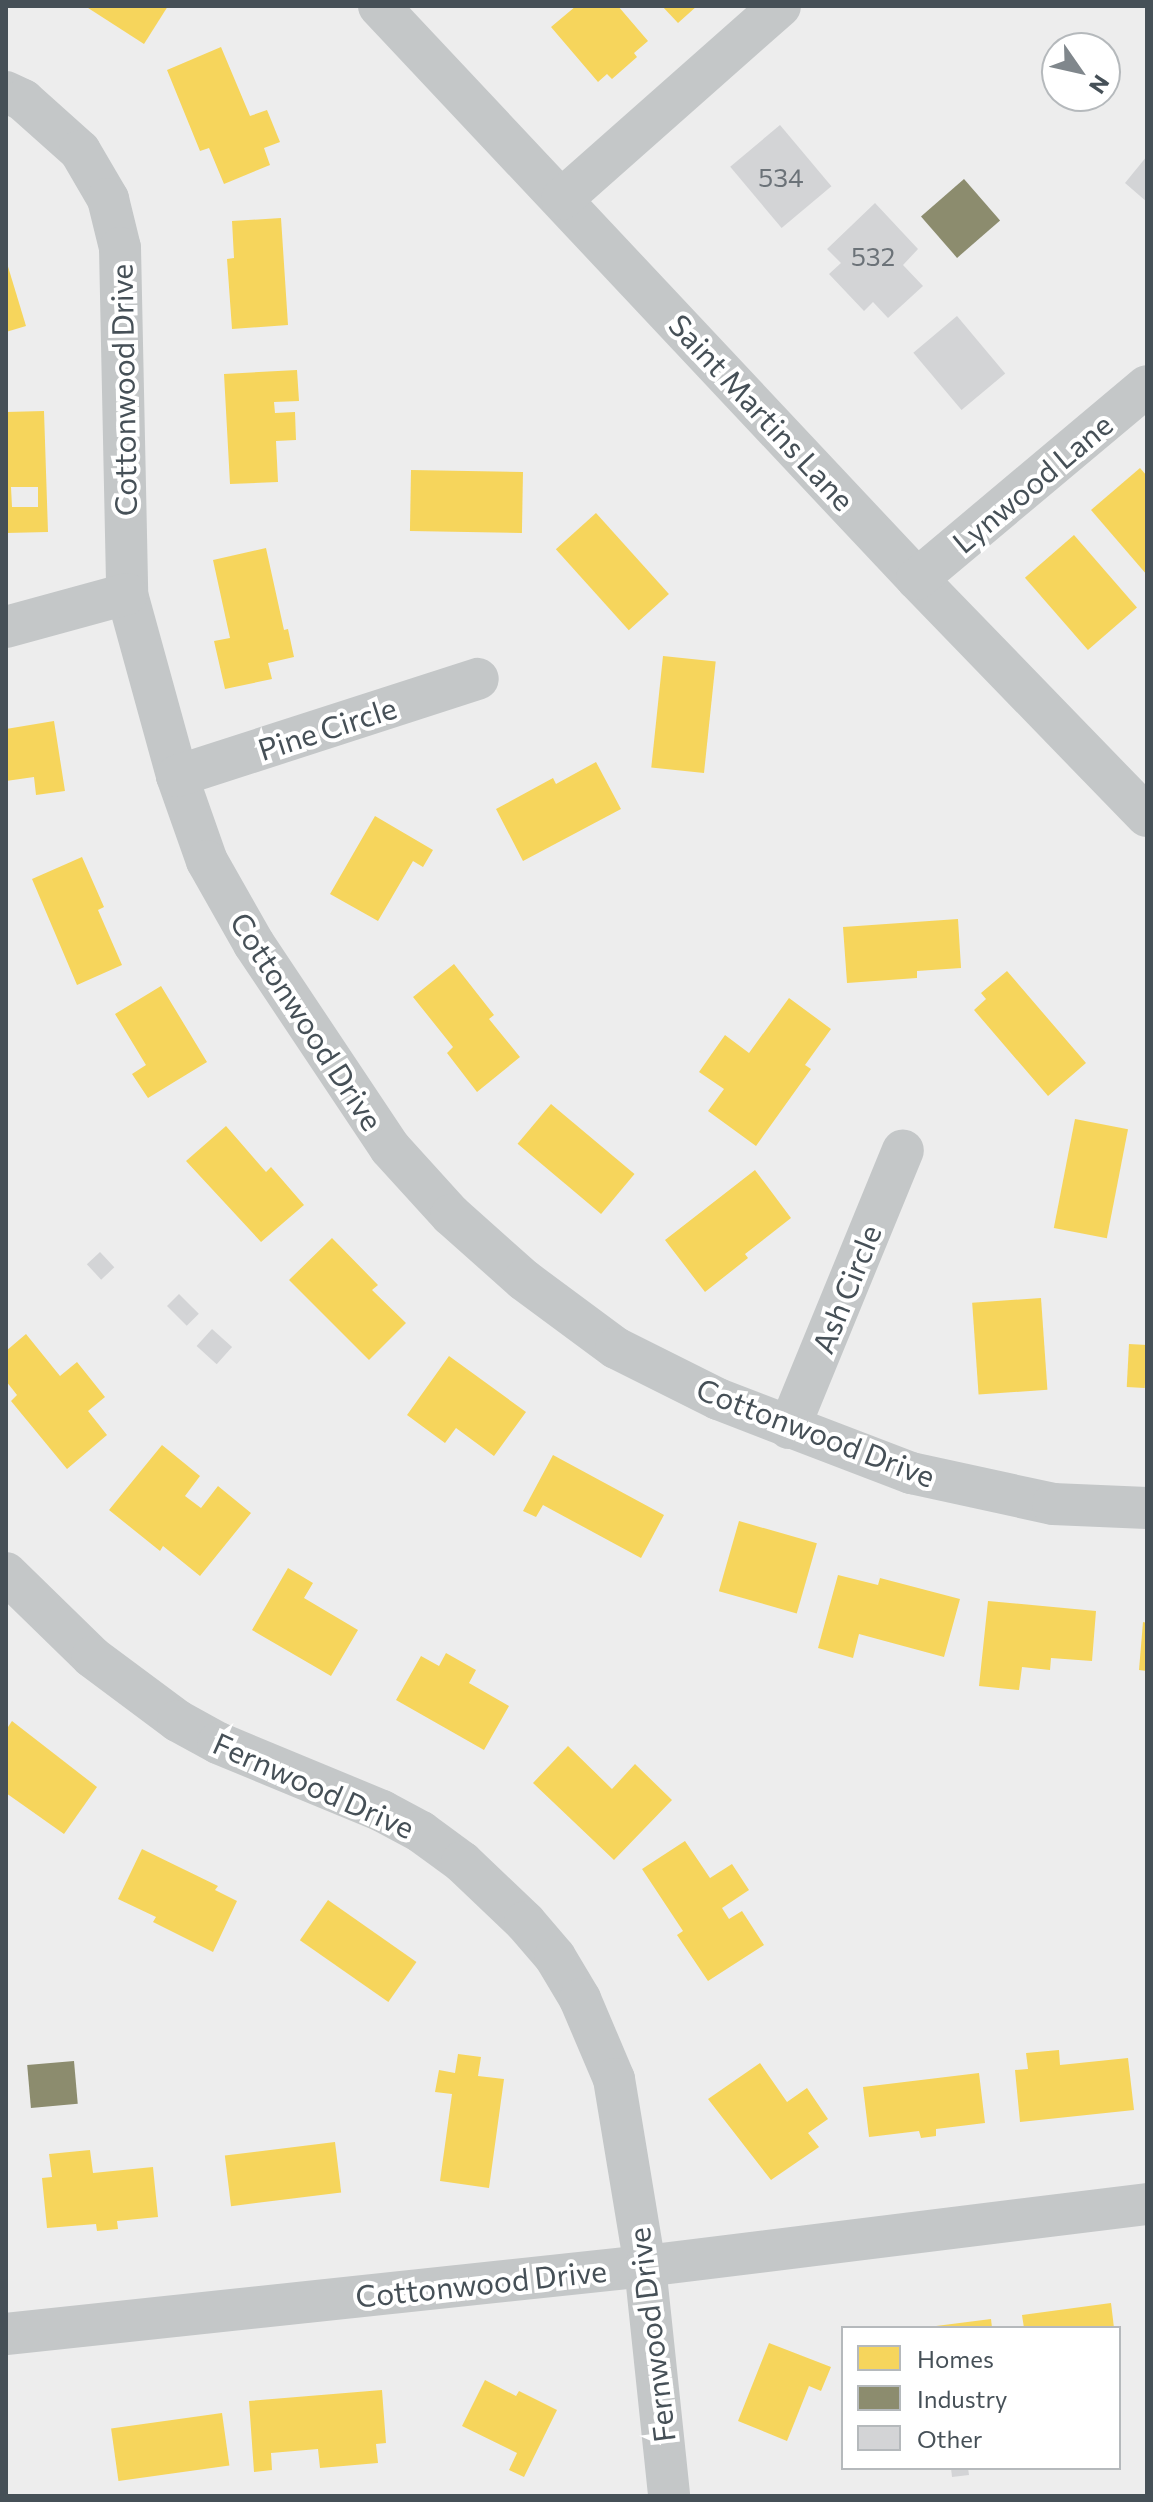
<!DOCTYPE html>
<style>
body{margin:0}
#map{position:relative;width:1153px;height:2502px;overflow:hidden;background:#ededed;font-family:Commissioner,sans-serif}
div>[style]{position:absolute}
.homes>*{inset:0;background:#f6d55c;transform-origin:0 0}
.industry>*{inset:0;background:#8c8c6e;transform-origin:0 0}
.building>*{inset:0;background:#d3d4d6;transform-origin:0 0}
.minor>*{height:42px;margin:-21px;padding:0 21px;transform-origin:21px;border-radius:21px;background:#c4c7c8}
span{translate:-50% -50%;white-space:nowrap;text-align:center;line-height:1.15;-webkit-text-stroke:8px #fff;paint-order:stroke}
.number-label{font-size:26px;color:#6b7278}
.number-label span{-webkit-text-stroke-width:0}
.street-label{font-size:30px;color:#465057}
.frame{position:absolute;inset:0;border:8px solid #465057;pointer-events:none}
.legend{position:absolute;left:841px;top:2326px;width:280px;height:144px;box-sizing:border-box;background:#fff;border:2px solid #b5b9bc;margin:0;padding:10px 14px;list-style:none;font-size:24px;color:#465057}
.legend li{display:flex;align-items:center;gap:16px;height:40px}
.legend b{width:40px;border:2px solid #b5b9bc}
.north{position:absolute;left:1041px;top:32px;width:80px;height:80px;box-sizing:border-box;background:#fff;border:2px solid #b5b9bc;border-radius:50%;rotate:124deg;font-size:22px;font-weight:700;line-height:32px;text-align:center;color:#465057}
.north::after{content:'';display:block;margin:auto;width:28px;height:36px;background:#80878c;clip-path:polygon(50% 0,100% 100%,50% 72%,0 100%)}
</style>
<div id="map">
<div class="homes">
<div style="clip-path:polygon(85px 6px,168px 6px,144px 44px)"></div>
<div style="clip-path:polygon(576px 6px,618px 6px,648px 41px,634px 53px,637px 57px,612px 79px,607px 74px,598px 82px,551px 27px)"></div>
<div style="clip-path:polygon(662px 6px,697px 6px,678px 23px)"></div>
<div style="clip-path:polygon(221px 47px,250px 116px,267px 110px,280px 142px,264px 148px,270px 165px,224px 184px,209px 148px,200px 151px,167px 70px)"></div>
<div style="clip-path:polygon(281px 218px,288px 325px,232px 329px,227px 259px,234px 258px,232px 221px)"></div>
<div style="clip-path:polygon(6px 260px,26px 326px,6px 332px)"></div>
<div style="clip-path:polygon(297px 370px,299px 401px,274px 402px,275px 413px,295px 412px,296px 440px,276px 441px,278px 482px,230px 484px,224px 374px)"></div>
<div style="clip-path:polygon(evenodd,44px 411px,48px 532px,6px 533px,6px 412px,44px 411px,11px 487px,38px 487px,38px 507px,12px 507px,11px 487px)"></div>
<div style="clip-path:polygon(1140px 468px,1147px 476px,1147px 575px,1091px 510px)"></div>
<div style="left:411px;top:470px;width:112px;height:61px;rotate:1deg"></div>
<div style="left:596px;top:513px;width:109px;height:54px;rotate:48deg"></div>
<div style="left:1074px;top:535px;width:96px;height:65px;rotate:49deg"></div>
<div style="clip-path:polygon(266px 548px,284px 630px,288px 629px,294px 657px,268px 663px,272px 679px,225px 689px,214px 641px,230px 638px,213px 560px)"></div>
<div style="left:663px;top:656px;width:53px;height:112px;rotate:6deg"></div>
<div style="clip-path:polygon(54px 721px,65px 791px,36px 795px,34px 777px,6px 781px,6px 729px)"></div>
<div style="clip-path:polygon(596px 762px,621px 809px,523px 861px,496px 809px,553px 778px,556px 784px)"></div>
<div style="clip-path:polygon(375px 816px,433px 850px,423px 867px,413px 861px,378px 921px,330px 894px)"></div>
<div style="clip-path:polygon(82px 857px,104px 907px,98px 910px,122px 965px,77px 985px,32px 879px)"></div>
<div style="clip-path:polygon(958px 919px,961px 968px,917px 971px,917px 978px,847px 983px,843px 927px)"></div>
<div style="clip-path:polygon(454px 964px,494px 1015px,489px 1019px,520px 1057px,477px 1092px,447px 1053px,453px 1047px,413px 997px)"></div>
<div style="clip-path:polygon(1007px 971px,1086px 1063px,1048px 1096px,974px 1010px,986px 999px,981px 993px)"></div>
<div style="clip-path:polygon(161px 986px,207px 1062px,148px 1098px,132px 1074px,146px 1065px,115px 1014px)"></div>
<div style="clip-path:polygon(789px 998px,831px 1029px,805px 1065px,811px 1069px,756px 1146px,708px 1111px,724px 1089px,699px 1072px,725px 1035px,749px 1053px)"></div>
<div style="left:551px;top:1104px;width:109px;height:52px;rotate:40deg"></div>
<div style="left:1075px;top:1119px;width:54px;height:111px;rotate:11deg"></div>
<div style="clip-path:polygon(226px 1126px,266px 1172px,271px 1167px,304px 1205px,261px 1242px,186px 1161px)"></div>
<div style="clip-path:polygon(755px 1170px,791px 1218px,745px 1254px,748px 1258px,705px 1292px,665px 1240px)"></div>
<div style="clip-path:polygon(332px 1238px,378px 1285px,372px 1290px,406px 1323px,369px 1360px,289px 1280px)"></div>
<div style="left:1041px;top:1298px;width:92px;height:69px;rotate:86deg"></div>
<div style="clip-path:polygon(26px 1334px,60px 1376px,77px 1362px,105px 1397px,88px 1411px,107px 1435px,67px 1469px,11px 1401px,17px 1395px,6px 1381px,6px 1351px)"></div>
<div style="left:1129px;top:1344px;width:18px;height:43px;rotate:3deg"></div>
<div style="clip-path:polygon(449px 1356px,526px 1412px,494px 1456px,456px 1428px,445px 1443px,407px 1415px)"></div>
<div style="clip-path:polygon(162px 1445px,200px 1476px,185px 1496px,201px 1508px,218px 1486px,251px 1513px,200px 1576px,163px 1546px,160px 1551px,109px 1510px)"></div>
<div style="clip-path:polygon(553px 1455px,664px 1515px,641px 1558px,543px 1505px,536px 1517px,523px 1511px)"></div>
<div style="left:739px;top:1521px;width:81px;height:73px;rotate:16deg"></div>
<div style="clip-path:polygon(288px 1568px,313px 1583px,304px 1598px,358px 1630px,331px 1676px,252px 1630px)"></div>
<div style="clip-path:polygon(838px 1575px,878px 1585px,880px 1578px,960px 1599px,944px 1657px,859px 1634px,853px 1658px,818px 1648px)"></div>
<div style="clip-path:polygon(988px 1601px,1096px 1611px,1092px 1661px,1051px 1658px,1050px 1670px,1022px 1667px,1019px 1690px,979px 1686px)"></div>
<div style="clip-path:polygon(1143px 1622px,1147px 1623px,1147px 1671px,1139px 1670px)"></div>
<div style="clip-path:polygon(446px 1653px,476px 1670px,469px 1683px,509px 1706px,484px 1750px,396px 1700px,421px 1656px,439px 1666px)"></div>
<div style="clip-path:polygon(12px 1721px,97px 1787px,64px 1834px,6px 1793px,6px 1730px)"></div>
<div style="clip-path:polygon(568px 1746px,612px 1789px,635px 1764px,672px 1800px,614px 1860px,533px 1783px)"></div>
<div style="clip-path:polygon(685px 1841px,710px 1878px,732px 1864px,749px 1890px,722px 1908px,729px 1919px,742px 1911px,764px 1945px,708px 1981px,677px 1935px,683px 1931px,642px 1869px)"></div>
<div style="clip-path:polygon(142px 1849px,218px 1886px,215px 1890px,237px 1901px,213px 1952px,153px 1922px,156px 1917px,118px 1899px)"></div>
<div style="left:328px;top:1900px;width:108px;height:49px;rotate:35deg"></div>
<div style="clip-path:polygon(1059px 2050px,1060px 2065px,1128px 2058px,1134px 2110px,1020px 2122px,1015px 2070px,1028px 2069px,1026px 2053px)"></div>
<div style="clip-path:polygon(458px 2054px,481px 2057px,478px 2076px,504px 2079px,489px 2188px,440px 2181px,452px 2094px,435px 2092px,439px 2070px,455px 2073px)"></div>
<div style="clip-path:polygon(760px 2063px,787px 2102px,807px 2088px,828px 2119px,808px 2133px,819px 2147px,771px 2180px,708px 2099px)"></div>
<div style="clip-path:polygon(979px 2073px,985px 2123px,936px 2129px,936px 2136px,921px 2138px,919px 2131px,869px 2137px,863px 2087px)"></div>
<div style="left:335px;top:2142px;width:51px;height:111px;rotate:83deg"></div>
<div style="clip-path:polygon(90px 2150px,93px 2173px,153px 2167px,158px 2217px,117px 2221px,118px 2229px,97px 2231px,96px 2224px,47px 2228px,42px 2178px,52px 2177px,49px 2154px)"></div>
<div style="clip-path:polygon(1111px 2303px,1114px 2328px,1024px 2328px,1022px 2315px)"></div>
<div style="clip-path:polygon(991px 2319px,992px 2328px,936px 2328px,936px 2326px)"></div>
<div style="clip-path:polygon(769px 2343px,831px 2367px,821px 2391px,809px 2386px,787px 2441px,738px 2421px)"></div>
<div style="clip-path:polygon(485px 2380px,516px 2396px,519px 2391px,557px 2410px,524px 2477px,509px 2470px,517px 2453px,462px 2426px)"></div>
<div style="clip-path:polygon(382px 2390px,386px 2443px,376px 2444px,378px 2463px,320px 2468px,318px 2449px,271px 2453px,272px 2470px,254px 2472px,249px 2401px)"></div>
<div style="left:222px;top:2413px;width:53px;height:112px;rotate:82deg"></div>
</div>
<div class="industry">
<div style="left:964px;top:179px;width:55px;height:57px;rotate:49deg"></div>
<div style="left:74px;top:2061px;width:43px;height:47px;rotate:85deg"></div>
</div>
<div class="building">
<div style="left:780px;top:125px;width:80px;height:65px;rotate:50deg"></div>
<div style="clip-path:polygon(1147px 156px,1147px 202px,1125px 183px)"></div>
<div style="clip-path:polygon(875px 203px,918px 249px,903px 265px,923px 286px,888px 318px,873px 302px,864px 311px,829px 274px,841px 263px,827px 249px)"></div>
<div style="left:957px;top:316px;width:75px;height:57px;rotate:50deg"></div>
<div style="left:100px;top:1252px;width:21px;height:18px;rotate:47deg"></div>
<div style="left:179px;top:1294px;width:28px;height:17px;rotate:45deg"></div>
<div style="left:212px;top:1329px;width:27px;height:23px;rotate:42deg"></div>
<div style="clip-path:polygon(951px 2468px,968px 2468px,969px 2475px,952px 2477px)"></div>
</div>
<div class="minor">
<div style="left:379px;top:6px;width:786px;rotate:46.8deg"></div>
<div style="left:917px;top:579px;width:330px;rotate:45.9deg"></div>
<div style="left:6px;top:92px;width:19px;rotate:25deg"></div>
<div style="left:23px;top:100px;width:76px;rotate:41.8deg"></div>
<div style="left:80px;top:151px;width:56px;rotate:59.7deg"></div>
<div style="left:108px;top:199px;width:50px;rotate:76.2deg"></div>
<div style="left:120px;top:248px;width:346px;rotate:88.8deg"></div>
<div style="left:127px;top:594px;width:189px;rotate:74.6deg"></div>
<div style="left:177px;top:776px;width:90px;rotate:70.6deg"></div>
<div style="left:207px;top:861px;width:95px;rotate:60.5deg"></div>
<div style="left:254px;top:944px;width:245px;rotate:56.3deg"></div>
<div style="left:390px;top:1148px;width:91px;rotate:47.7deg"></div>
<div style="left:451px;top:1215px;width:98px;rotate:41.7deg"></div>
<div style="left:524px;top:1280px;width:114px;rotate:36.5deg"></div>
<div style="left:616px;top:1348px;width:114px;rotate:26.6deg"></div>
<div style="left:718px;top:1399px;width:207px;rotate:21deg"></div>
<div style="left:911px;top:1473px;width:145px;rotate:12.3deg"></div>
<div style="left:1053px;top:1504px;width:94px;rotate:2.4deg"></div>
<div style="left:562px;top:199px;width:291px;rotate:-41.5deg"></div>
<div style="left:917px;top:579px;width:300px;rotate:-40deg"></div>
<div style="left:6px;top:627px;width:125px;rotate:-15.3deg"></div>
<div style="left:177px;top:776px;width:316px;rotate:-17.9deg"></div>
<div style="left:789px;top:1428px;width:300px;rotate:-67.7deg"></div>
<div style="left:6px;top:1573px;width:120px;rotate:44.3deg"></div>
<div style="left:92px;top:1657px;width:107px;rotate:36.7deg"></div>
<div style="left:178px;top:1721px;width:46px;rotate:28.8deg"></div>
<div style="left:218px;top:1743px;width:178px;rotate:22.5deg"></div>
<div style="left:382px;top:1811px;width:44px;rotate:28.3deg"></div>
<div style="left:421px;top:1832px;width:51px;rotate:36.2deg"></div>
<div style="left:462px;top:1862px;width:87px;rotate:43.6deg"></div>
<div style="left:525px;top:1922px;width:46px;rotate:49.4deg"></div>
<div style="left:555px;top:1957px;width:49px;rotate:59.2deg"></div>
<div style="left:580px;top:1999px;width:87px;rotate:67deg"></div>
<div style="left:614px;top:2079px;width:190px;rotate:80.6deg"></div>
<div style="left:645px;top:2266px;width:231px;rotate:84deg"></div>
<div style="left:6px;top:2334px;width:643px;rotate:-6.07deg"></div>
<div style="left:645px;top:2266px;width:506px;rotate:-7.04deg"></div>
</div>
<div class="number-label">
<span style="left:781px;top:177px">534</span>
<span style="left:873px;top:256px">532</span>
</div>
<div class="street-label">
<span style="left:123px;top:390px;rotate:-91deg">Cottonwood Drive</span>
<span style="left:762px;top:412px;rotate:47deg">Saint Martins Lane</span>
<span style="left:1032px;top:483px;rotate:-40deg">Lynwood Lane</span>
<span style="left:327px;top:728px;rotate:-18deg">Pine Circle</span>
<span style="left:307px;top:1021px;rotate:57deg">Cottonwood Drive</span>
<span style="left:846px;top:1289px;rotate:-68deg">Ash Circle</span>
<span style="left:816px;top:1432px;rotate:21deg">Cottonwood Drive</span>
<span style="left:314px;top:1785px;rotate:24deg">Fernwood Drive</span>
<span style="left:481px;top:2283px;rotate:-6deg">Cottonwood Drive</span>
<span style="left:651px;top:2335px;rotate:-97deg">Fernwood Drive</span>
</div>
<div class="frame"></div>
<ul class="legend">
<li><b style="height:22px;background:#f6d55c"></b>Homes</li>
<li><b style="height:22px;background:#8c8c6e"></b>Industry</li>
<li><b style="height:22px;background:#d3d4d6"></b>Other</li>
</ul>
<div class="north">N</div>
</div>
